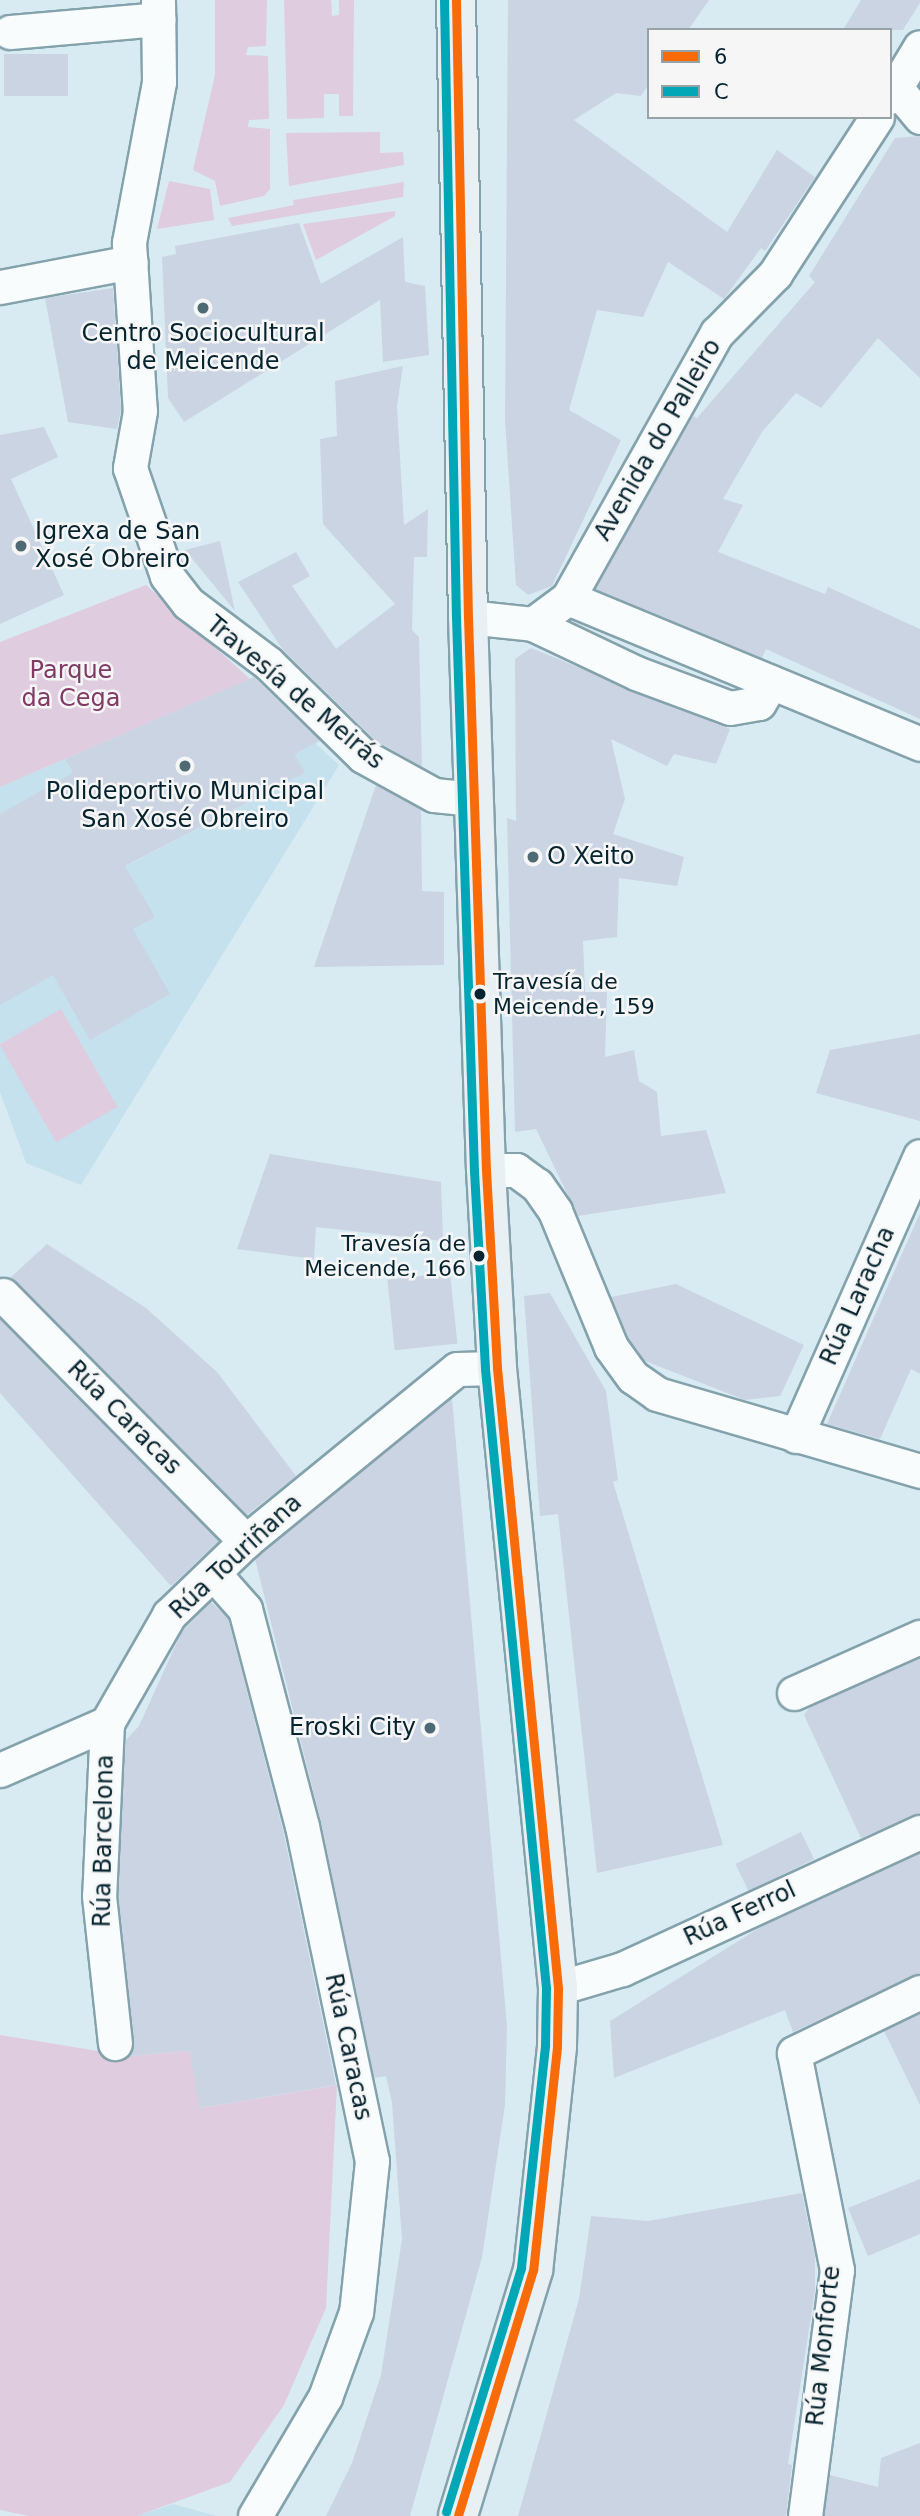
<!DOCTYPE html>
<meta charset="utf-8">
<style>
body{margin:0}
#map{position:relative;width:920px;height:2516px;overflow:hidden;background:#d8ebf3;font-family:"DejaVu Sans",sans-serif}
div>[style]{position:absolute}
.built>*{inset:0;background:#c4e1ed}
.green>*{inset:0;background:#dfccdf;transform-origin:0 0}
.building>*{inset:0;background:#cbd4e2;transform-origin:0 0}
.roads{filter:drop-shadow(2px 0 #84a2ac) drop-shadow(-2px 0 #84a2ac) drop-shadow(0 2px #84a2ac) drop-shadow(0 -2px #84a2ac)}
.street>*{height:33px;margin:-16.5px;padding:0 16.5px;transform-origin:16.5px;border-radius:16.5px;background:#f9fcfd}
.secondary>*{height:38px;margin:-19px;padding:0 19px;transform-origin:19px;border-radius:19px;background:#e8f0f3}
.bus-1>*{height:9px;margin:-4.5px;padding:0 4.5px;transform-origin:4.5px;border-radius:4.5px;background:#f96b09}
.bus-2>*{height:9px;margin:-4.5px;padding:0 4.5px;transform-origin:4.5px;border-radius:4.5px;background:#01a7b6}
.dots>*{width:19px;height:19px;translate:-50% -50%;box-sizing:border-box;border:4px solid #f6f6f6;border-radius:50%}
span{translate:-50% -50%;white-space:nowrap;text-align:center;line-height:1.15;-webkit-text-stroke:5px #f6f6f6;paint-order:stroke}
.bus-label{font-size:22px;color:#05242f}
.left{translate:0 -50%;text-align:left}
.right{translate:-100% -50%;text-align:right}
.poi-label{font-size:24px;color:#05242f}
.street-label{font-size:24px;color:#05242f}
.park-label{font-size:24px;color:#803a65}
.legend{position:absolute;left:647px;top:28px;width:245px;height:91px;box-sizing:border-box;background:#f6f6f6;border:2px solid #96a2a6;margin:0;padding:9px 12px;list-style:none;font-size:21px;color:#05242f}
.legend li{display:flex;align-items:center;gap:14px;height:35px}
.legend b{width:35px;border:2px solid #96a2a6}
</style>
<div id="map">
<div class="built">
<div style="clip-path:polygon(315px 743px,339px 765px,81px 1185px,26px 1163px,0 1092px,0 787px,65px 759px,126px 866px,305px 773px,295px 754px)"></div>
<div style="clip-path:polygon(173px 2504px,217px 2516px,137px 2516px)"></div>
</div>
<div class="green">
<div style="clip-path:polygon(215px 0,267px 0,266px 46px,248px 47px,246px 55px,268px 56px,269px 119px,249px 120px,248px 127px,270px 129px,270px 189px,264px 196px,220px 206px,215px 181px,193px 170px,215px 75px)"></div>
<div style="clip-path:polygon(284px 0,331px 0,332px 16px,339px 15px,339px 0,354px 0,353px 116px,339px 116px,339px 94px,324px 94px,324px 118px,287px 119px)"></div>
<div style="clip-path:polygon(380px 132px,380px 153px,403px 152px,404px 165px,289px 186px,286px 133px)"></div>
<div style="clip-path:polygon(169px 181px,210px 189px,214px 220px,157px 229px)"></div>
<div style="clip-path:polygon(404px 182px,403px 197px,232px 226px,228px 218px,294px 205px,293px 200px)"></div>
<div style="clip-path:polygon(395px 211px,395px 216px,316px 260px,303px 224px)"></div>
<div style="clip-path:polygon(146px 585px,250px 679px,0 787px,0 642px)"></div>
<div style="left:61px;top:1009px;width:113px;height:71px;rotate:60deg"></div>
<div style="clip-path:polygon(0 2035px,129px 2056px,190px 2051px,200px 2108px,337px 2085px,326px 2308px,284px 2405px,230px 2482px,137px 2516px,29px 2516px,0 2510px)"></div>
</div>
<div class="building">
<div style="clip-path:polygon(508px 0,709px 0,688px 30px,649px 30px,649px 84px,641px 96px,616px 93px,574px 120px,727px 232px,777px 150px,815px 177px,765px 251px,761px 248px,724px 299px,668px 262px,643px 317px,597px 310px,569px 410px,621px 440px,552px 586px,528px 595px,516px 585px,505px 420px)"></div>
<div style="clip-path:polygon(861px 0,920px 0,920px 3px,903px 30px,843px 30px)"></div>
<div style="left:68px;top:54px;width:42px;height:64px;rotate:90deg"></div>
<div style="clip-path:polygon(920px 136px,920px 378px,878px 338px,821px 408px,796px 393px,762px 432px,723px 499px,743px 505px,718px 552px,825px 594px,828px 587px,920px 629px,920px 719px,766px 649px,762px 658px,595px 589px,693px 416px,697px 418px,815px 282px,809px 276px,895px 138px)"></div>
<div style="clip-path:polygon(299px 223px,321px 284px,403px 237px,405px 282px,425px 286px,429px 355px,383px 362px,380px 300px,184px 422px,168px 398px,162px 257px,176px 254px,175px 246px)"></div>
<div style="clip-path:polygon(113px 288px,121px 410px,117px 429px,68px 422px,45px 298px)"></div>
<div style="clip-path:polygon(403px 366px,397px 406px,404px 525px,428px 509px,427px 557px,414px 557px,412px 630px,419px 637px,422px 767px,375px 740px,283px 650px,238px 582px,296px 552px,310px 576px,292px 586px,336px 649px,395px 604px,323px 524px,320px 439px,337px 436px,335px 381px)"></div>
<div style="clip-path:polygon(44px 427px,58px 457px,11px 479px,64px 595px,0 624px,0 435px)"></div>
<div style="clip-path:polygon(220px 541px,235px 611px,185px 550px)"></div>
<div style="clip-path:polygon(531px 648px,730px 729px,716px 764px,674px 754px,667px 766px,611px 739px,625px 799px,613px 834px,684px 857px,677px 886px,619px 878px,617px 937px,583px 941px,585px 992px,607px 992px,605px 1057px,634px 1050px,639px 1081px,657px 1092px,661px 1136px,706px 1130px,726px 1193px,578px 1216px,536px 1129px,515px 1132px,507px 818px,516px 821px,515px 659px)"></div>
<div style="clip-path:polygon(254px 677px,320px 741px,295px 754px,305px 773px,125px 866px,155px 917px,133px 929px,170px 994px,90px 1040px,53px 975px,0 1005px,0 814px,73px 773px,65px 759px)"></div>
<div style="clip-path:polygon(376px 785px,421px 810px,422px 891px,444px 892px,444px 965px,314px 967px)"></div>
<div style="clip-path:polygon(920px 1034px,920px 1121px,816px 1093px,830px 1050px)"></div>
<div style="clip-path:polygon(270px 1154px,441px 1182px,443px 1241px,316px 1227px,314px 1259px,237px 1249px)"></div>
<div style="clip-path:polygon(920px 1213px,920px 1374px,911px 1369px,880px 1439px,827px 1424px)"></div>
<div style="clip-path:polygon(47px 1244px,146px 1308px,217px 1372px,296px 1476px,247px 1515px,10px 1278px)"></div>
<div style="left:450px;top:1273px;width:71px;height:63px;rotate:84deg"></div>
<div style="clip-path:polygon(676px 1284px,804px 1345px,780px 1396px,745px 1400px,645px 1361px,628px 1338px,611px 1297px)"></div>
<div style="clip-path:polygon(550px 1293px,606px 1391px,618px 1480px,613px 1482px,723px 1845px,597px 1873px,558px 1514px,540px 1516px,524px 1296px)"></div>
<div style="clip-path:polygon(0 1319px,219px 1541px,171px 1586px,0 1393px)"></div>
<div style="clip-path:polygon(452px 1398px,507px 2026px,505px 2105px,482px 2257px,410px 2516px,326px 2516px,352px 2463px,381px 2375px,402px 2239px,392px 2103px,386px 2076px,374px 2078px,321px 1822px,255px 1559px)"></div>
<div style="clip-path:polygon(211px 1602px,228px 1618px,283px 1830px,336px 2085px,199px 2108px,190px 2051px,129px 2056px,134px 2041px,118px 1895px,125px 1741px,139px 1726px,182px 1631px)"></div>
<div style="clip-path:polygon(920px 1658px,920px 1813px,861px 1838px,804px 1715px,810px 1707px)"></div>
<div style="left:801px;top:1832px;width:30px;height:73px;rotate:64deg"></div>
<div style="clip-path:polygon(920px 1853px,920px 1973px,793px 2032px,785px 2010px,614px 2078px,610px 2021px,764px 1925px)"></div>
<div style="clip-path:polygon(920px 2013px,920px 2105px,884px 2031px)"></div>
<div style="clip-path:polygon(920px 2179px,920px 2234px,868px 2256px,848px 2208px)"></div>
<div style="clip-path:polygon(802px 2193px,815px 2257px,815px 2291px,788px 2464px,792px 2465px,786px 2516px,518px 2516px,579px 2299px,591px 2216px,648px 2221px)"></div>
<div style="clip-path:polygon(920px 2443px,920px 2516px,824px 2516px,830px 2475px,878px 2487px,881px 2458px)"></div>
</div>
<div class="roads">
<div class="street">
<div style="left:158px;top:0;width:82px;rotate:89.3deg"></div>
<div style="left:159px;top:82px;width:164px;rotate:100.6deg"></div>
<div style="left:129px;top:243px;width:168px;rotate:86.3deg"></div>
<div style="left:140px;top:411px;width:58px;rotate:100deg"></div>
<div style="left:130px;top:468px;width:114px;rotate:71.1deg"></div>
<div style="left:167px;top:576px;width:34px;rotate:52deg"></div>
<div style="left:188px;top:603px;width:100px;rotate:36.9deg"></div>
<div style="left:268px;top:663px;width:133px;rotate:44.4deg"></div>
<div style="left:363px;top:756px;width:81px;rotate:28.8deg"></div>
<div style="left:434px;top:795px;width:40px;rotate:5.7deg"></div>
<div style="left:10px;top:32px;width:149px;rotate:-5deg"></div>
<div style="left:896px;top:88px;width:38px;rotate:50deg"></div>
<div style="left:890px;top:97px;width:58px;rotate:-59deg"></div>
<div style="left:0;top:287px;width:133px;rotate:-10.8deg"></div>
<div style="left:568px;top:598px;width:381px;rotate:22.5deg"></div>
<div style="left:468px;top:617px;width:65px;rotate:6.1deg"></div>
<div style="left:533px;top:624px;width:44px;rotate:-36.6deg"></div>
<div style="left:568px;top:598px;width:304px;rotate:-60.7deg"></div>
<div style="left:717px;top:333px;width:83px;rotate:-45.5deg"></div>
<div style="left:775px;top:274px;width:187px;rotate:-57deg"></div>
<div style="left:533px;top:624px;width:114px;rotate:25.4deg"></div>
<div style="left:636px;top:673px;width:100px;rotate:20.4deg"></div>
<div style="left:730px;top:708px;width:29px;rotate:-10deg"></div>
<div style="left:759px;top:703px;width:24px;rotate:-60deg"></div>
<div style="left:486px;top:1170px;width:30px"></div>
<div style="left:516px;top:1170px;width:26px;rotate:36deg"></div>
<div style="left:537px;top:1185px;width:32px;rotate:55deg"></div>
<div style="left:555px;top:1211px;width:147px;rotate:67.6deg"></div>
<div style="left:611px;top:1347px;width:37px;rotate:54deg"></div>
<div style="left:633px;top:1377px;width:29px;rotate:35deg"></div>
<div style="left:657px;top:1394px;width:274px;rotate:16.3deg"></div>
<div style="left:3px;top:1295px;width:346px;rotate:45.4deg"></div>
<div style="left:796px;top:1436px;width:306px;rotate:-66.1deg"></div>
<div style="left:214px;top:1574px;width:47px;rotate:48.5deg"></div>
<div style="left:245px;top:1609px;width:224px;rotate:75.3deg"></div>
<div style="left:302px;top:1826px;width:342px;rotate:78.2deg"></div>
<div style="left:372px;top:2161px;width:152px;rotate:96deg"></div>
<div style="left:356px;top:2312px;width:90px;rotate:110deg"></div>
<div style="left:325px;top:2397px;width:138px;rotate:120.5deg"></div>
<div style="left:794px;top:1693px;width:138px;rotate:-24deg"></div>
<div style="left:107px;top:1723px;width:173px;rotate:92.6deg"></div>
<div style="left:99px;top:1896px;width:148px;rotate:83.8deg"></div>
<div style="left:0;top:1770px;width:117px;rotate:-23.7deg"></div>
<div style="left:107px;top:1723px;width:125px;rotate:-60.1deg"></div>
<div style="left:169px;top:1615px;width:107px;rotate:-43.9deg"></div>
<div style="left:246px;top:1541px;width:272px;rotate:-39.2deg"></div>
<div style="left:457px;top:1369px;width:40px;rotate:-1.4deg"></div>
<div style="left:558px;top:1988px;width:67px;rotate:-16.5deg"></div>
<div style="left:622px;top:1969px;width:328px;rotate:-24.7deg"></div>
<div style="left:805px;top:2516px;width:248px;rotate:-82.6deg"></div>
<div style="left:837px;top:2270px;width:221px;rotate:-101.2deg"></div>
<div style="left:794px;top:2053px;width:140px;rotate:-25.8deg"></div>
</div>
<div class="secondary">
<div style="left:456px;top:0;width:617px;rotate:88.89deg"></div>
<div style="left:468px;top:617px;width:553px;rotate:88.14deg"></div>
<div style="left:486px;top:1170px;width:198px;rotate:86.8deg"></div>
<div style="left:497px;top:1368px;width:623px;rotate:84.38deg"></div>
<div style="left:558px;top:1988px;width:59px;rotate:91deg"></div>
<div style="left:557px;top:2047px;width:224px;rotate:96.1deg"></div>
<div style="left:533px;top:2270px;width:257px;rotate:107deg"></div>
</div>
</div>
<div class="bus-1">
<div style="left:456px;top:0;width:617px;rotate:88.89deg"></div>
<div style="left:468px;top:617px;width:553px;rotate:88.14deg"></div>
<div style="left:486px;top:1170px;width:198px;rotate:86.8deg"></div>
<div style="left:497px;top:1368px;width:623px;rotate:84.38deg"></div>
<div style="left:558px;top:1988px;width:59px;rotate:91deg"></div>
<div style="left:557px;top:2047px;width:224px;rotate:96.1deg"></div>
<div style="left:533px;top:2270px;width:257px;rotate:107deg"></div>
</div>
<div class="bus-2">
<div style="left:444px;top:0;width:617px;rotate:88.89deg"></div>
<div style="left:456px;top:617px;width:554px;rotate:88.14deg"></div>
<div style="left:474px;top:1171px;width:198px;rotate:86.8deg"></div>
<div style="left:485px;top:1369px;width:622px;rotate:84.37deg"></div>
<div style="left:546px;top:1988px;width:58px;rotate:91deg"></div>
<div style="left:545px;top:2046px;width:223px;rotate:96.2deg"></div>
<div style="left:521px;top:2268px;width:255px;rotate:107.1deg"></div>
</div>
<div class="dots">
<div style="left:203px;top:308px;background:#4f6a74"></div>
<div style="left:21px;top:546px;background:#4f6a74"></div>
<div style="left:185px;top:766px;background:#4f6a74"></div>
<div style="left:533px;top:857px;background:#4f6a74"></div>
<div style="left:480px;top:994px;background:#05242f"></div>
<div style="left:479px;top:1256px;background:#05242f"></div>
<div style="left:430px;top:1728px;background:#4f6a74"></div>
</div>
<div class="bus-label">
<span class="left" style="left:493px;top:994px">Travesía de<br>Meicende, 159</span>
<span class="right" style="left:466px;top:1256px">Travesía de<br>Meicende, 166</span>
</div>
<div class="poi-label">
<span style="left:203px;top:348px">Centro Sociocultural<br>de Meicende</span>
<span class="left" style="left:35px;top:546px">Igrexa de San<br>Xosé Obreiro</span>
<span style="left:185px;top:806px">Polideportivo Municipal<br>San Xosé Obreiro</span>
<span class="left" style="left:547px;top:857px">O Xeito</span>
<span class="right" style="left:416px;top:1728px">Eroski City</span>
</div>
<div class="street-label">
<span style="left:658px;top:440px;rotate:-60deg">Avenida do Palleiro</span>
<span style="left:295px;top:693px;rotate:40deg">Travesía de Meirás</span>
<span style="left:858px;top:1296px;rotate:-66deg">Rúa Laracha</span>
<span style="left:124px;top:1418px;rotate:45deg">Rúa Caracas</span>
<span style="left:236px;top:1557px;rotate:-43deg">Rúa Touriñana</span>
<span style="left:104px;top:1841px;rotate:-89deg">Rúa Barcelona</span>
<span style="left:740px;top:1914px;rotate:-25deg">Rúa Ferrol</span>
<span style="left:348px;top:2047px;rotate:78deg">Rúa Caracas</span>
<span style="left:824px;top:2346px;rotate:-84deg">Rúa Monforte</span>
</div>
<div class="park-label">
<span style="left:71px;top:685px">Parque<br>da Cega</span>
</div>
<ul class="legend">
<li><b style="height:9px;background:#f96b09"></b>6</li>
<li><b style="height:9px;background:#01a7b6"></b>C</li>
</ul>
</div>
